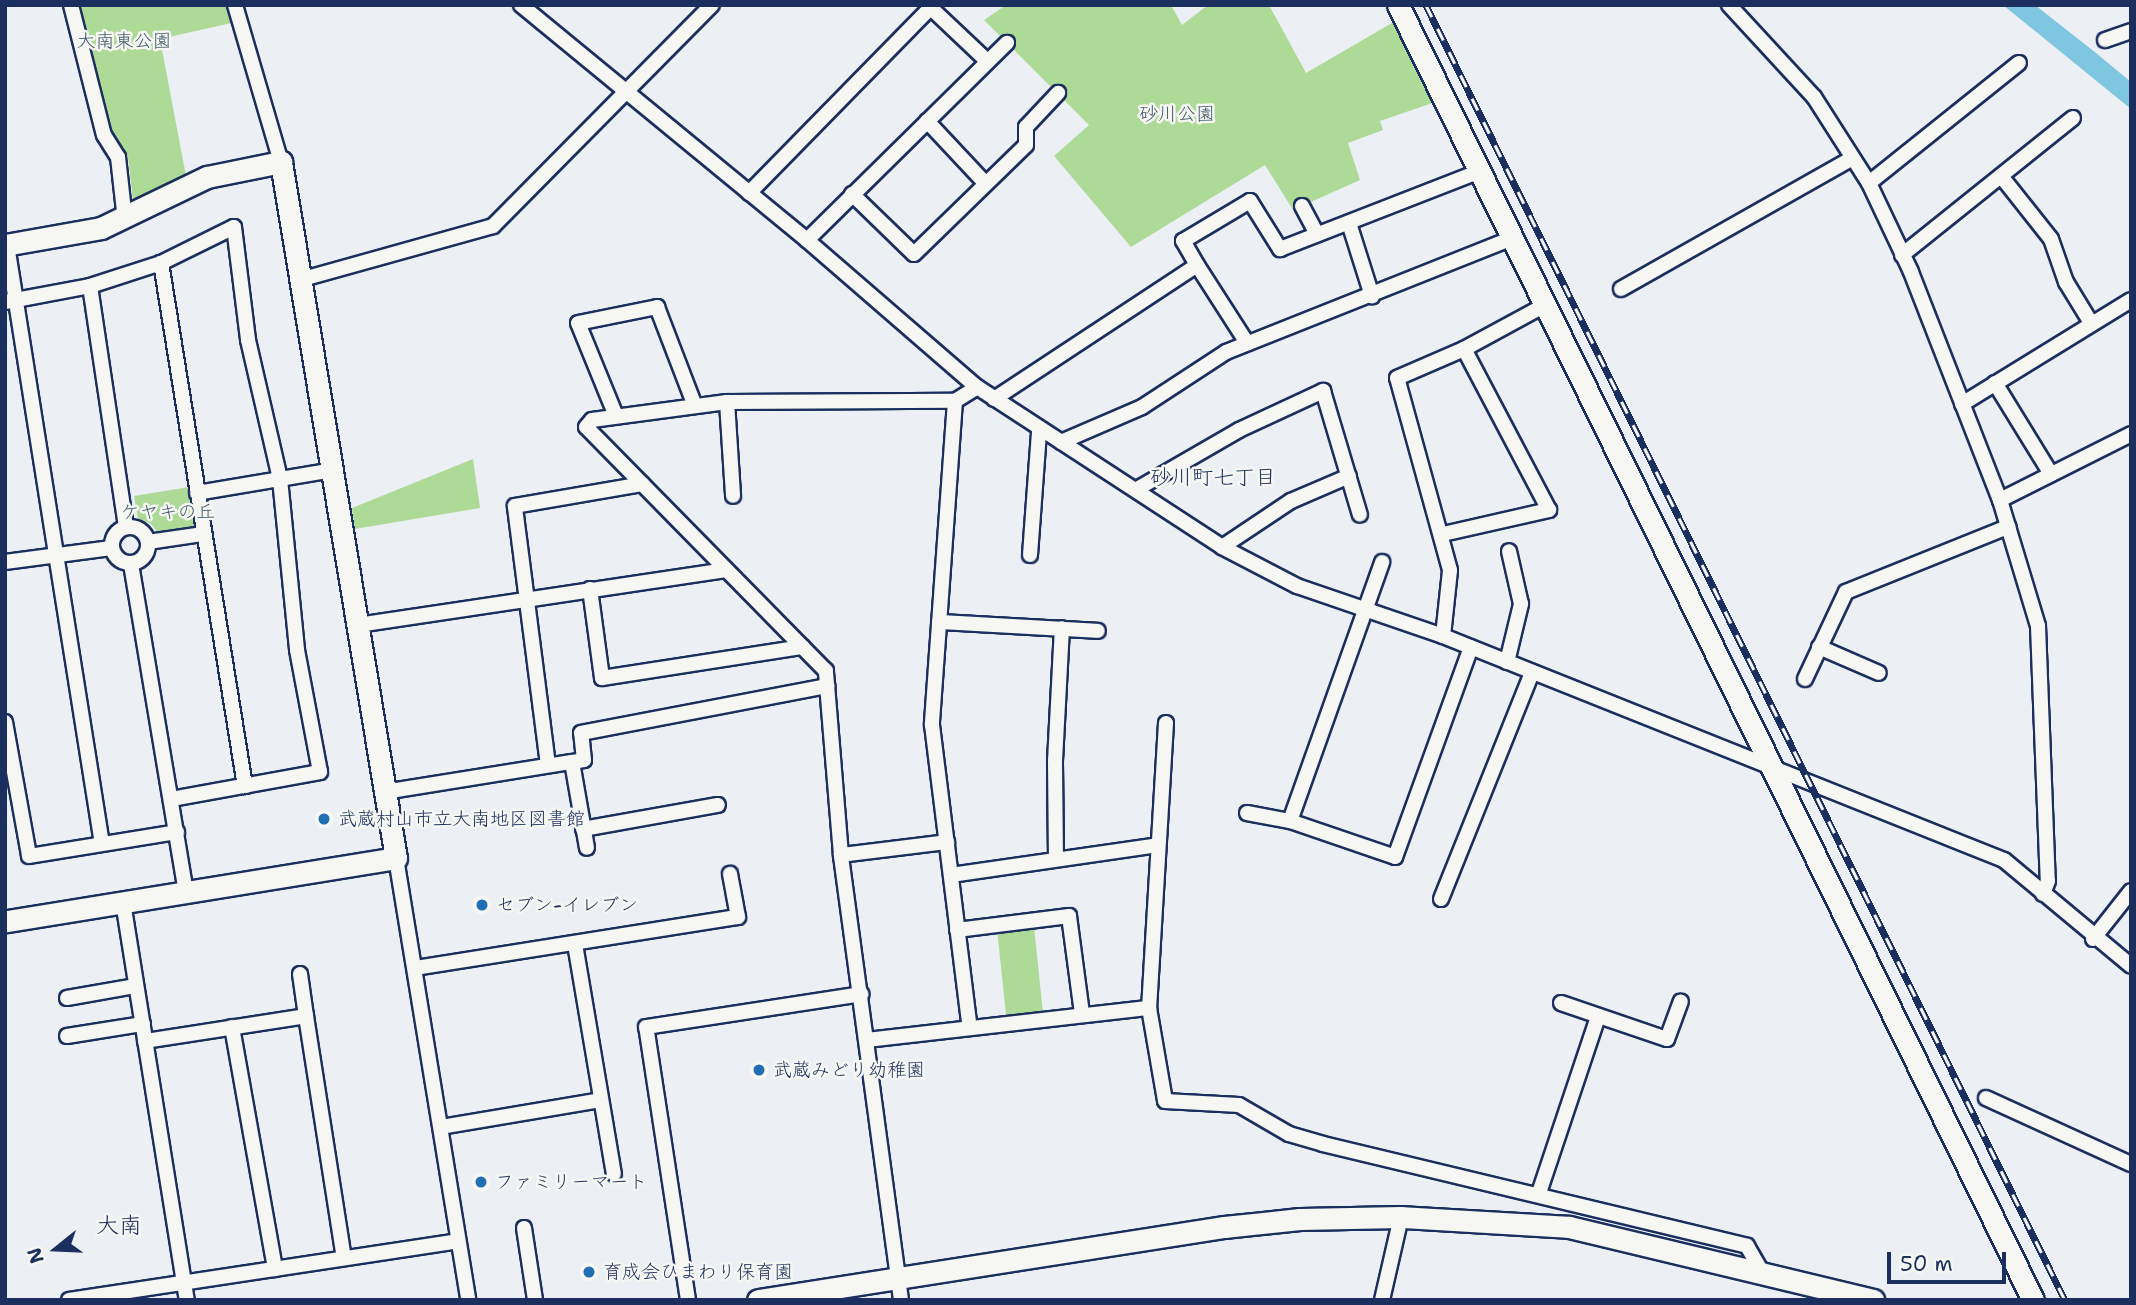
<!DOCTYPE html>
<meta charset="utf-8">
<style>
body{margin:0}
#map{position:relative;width:2136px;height:1305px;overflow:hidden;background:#eceff4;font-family:"Shantell Sans","Klee One",sans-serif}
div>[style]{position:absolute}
.green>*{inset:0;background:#aeda98;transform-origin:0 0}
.water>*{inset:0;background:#7fc7e0}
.roads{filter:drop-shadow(2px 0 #1b2f5e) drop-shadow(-2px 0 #1b2f5e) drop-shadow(0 2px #1b2f5e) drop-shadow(0 -2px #1b2f5e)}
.street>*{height:14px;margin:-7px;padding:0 7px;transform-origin:7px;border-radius:7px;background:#f6f6f2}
.street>.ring{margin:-7px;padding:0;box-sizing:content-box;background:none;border:14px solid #f6f6f2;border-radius:50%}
.secondary>*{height:21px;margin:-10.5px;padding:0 10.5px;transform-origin:10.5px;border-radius:10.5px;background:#f6f6f2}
.rail>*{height:7px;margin-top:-3.5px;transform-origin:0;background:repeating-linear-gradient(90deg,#f6f6f2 0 13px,#1b2f5e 0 26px);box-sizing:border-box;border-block:2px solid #1b2f5e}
.dots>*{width:19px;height:19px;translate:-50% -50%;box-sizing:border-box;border:4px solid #f6f6f2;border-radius:50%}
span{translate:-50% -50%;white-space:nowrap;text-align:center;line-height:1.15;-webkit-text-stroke:5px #f6f6f2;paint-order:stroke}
.park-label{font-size:19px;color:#405a6c}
.poi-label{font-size:19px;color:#1b2f5e}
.left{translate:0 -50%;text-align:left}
.neighbourhood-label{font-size:21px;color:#1b2f5e}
.quarter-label{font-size:23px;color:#1b2f5e}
.frame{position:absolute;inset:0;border:7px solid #1b2f5e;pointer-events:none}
.north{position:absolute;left:21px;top:1214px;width:70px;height:70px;-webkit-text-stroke:5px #f6f6f2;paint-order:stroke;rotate:252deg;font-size:19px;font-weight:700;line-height:28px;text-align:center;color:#1b2f5e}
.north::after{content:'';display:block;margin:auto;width:24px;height:32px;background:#1b2f5e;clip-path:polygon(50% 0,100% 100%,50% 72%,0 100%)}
.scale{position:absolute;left:1887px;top:1252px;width:119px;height:32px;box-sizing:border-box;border:4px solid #1b2f5e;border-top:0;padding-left:9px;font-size:21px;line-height:24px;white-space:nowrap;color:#1b2f5e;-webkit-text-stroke:5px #f6f6f2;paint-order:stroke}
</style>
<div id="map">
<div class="green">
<div style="clip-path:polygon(80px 5px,231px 5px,236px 22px,160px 39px,186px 176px,134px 209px,128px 157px,107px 133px)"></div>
<div style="clip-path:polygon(1006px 5px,1171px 5px,1182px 25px,1208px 5px,1269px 5px,1306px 73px,1397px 20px,1438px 101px,1380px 121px,1383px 130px,1348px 143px,1360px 180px,1293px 210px,1265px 165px,1131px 247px,1054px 156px,1089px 125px,984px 20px)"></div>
<div style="clip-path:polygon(473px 459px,480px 508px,355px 529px,352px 508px)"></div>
<div style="clip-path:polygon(189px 487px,196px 529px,159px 534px,151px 524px,138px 519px,134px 496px)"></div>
<div style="left:1034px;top:927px;width:88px;height:37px;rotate:84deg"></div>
</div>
<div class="water">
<div style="clip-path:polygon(2003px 5px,2035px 5px,2096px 53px,2131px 82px,2131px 109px)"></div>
</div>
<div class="roads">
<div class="street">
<div style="left:71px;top:5px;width:134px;rotate:75.8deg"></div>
<div style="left:104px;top:135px;width:26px;rotate:58deg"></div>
<div style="left:118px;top:157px;width:63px;rotate:83.7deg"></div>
<div style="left:235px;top:5px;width:164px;rotate:73.7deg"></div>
<div style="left:521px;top:5px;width:370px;rotate:39.4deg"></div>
<div style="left:807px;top:240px;width:225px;rotate:40.9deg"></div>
<div style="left:977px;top:387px;width:293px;rotate:33.1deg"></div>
<div style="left:1222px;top:547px;width:85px;rotate:27.5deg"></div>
<div style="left:1297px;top:586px;width:154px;rotate:18.9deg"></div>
<div style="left:1443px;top:636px;width:604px;rotate:21.77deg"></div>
<div style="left:2004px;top:860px;width:165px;rotate:39.8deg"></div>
<div style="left:1729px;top:5px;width:125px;rotate:47.3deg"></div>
<div style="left:1814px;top:97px;width:102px;rotate:57.4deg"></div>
<div style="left:1869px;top:183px;width:98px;rotate:64.7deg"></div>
<div style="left:1911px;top:272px;width:245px;rotate:68.7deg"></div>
<div style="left:2000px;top:500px;width:132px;rotate:73.2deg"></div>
<div style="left:2038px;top:626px;width:255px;rotate:87.8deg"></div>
<div style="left:2048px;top:881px;width:14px;rotate:111deg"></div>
<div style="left:931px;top:8px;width:77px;rotate:43.4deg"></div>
<div style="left:2105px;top:40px;width:28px;rotate:-19deg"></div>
<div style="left:927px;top:121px;width:86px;rotate:46.9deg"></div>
<div style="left:2001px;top:176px;width:80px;rotate:51.6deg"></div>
<div style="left:2051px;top:239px;width:46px;rotate:70.8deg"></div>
<div style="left:2066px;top:282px;width:48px;rotate:58.6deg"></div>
<div style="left:1869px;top:183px;width:192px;rotate:-38.7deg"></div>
<div style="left:749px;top:193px;width:263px;rotate:-45.6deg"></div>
<div style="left:852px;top:194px;width:86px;rotate:44.1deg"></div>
<div style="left:914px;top:254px;width:156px;rotate:-44.2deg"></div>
<div style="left:1026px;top:145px;width:18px;rotate:-90deg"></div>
<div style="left:1026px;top:127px;width:47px;rotate:-46.7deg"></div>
<div style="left:1302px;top:206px;width:32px;rotate:62deg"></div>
<div style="left:1349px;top:223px;width:77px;rotate:72.5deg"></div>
<div style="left:807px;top:240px;width:281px;rotate:-44.6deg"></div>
<div style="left:7px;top:245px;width:606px;rotate:80.99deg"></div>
<div style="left:1902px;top:255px;width:219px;rotate:-38.7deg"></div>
<div style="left:161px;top:263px;width:530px;rotate:80.88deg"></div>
<div style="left:1197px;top:265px;width:93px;rotate:57.3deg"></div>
<div style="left:303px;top:279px;width:197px;rotate:-15.6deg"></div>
<div style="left:493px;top:226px;width:311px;rotate:-45.3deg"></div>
<div style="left:90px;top:286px;width:244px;rotate:81.5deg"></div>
<div style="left:1621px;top:289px;width:264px;rotate:-29.5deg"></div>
<div style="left:5px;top:302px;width:86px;rotate:-10.7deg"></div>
<div style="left:90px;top:286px;width:75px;rotate:-17.9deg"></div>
<div style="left:161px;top:263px;width:81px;rotate:-26.3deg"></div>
<div style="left:234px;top:227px;width:114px;rotate:82.9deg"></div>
<div style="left:248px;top:340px;width:143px;rotate:77deg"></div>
<div style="left:280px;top:479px;width:172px;rotate:84.3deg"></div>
<div style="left:297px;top:650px;width:124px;rotate:79.3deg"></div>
<div style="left:320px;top:772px;width:151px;rotate:169.7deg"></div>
<div style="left:1995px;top:383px;width:107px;rotate:58.4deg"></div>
<div style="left:994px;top:399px;width:243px;rotate:-33.4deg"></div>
<div style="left:1197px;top:265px;width:28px;rotate:-120deg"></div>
<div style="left:1183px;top:241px;width:78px;rotate:-30.8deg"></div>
<div style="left:1250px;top:201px;width:57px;rotate:58deg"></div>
<div style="left:1280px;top:249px;width:215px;rotate:-21.3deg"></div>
<div style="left:955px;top:401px;width:325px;rotate:94.1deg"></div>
<div style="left:932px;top:725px;width:305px;rotate:82.9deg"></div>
<div style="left:727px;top:402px;width:94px;rotate:86.3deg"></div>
<div style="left:1962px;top:404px;width:198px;rotate:-31.6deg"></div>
<div style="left:616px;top:416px;width:100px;rotate:-112.2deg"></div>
<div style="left:578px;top:323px;width:81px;rotate:-11.4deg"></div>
<div style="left:657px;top:307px;width:106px;rotate:69deg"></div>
<div style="left:1061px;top:442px;width:88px;rotate:-23.4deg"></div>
<div style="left:1142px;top:407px;width:100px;rotate:-33.2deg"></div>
<div style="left:1226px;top:352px;width:309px;rotate:-21.7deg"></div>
<div style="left:1137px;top:489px;width:118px;rotate:-30deg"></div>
<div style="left:1239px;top:430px;width:93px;rotate:-24.9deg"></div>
<div style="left:1323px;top:391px;width:129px;rotate:73.4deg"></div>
<div style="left:197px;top:493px;width:138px;rotate:-9.6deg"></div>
<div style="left:2000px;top:500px;width:147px;rotate:-26.7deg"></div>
<div class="ring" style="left:112px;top:527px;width:22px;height:22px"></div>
<div style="left:1443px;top:534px;width:109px;rotate:-12.8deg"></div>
<div style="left:1549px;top:510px;width:182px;rotate:-117.8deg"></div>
<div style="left:1464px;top:349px;width:92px;rotate:-28.5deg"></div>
<div style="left:148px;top:542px;width:56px;rotate:-8.3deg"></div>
<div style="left:1222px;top:547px;width:83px;rotate:-33.7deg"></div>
<div style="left:1291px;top:501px;width:63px;rotate:-23.3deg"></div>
<div style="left:1030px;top:555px;width:124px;rotate:-85.8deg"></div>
<div style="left:5px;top:562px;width:107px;rotate:-7.5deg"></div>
<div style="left:131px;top:564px;width:332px;rotate:80.5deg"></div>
<div style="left:590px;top:589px;width:90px;rotate:82.3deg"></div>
<div style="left:602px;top:678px;width:203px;rotate:-8.8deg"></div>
<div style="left:939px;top:622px;width:159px;rotate:3.2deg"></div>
<div style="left:358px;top:625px;width:370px;rotate:-8.5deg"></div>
<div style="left:1443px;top:636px;width:66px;rotate:-83.9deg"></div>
<div style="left:1450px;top:570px;width:199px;rotate:-105.4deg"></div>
<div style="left:1397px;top:378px;width:73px;rotate:-23.4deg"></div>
<div style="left:1819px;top:647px;width:65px;rotate:23.4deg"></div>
<div style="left:1507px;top:662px;width:60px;rotate:-76.4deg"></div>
<div style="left:1521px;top:604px;width:54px;rotate:-102.8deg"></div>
<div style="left:1805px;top:679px;width:96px;rotate:-64.8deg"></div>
<div style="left:1846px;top:592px;width:175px;rotate:-21.9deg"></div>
<div style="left:5px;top:722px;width:136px;rotate:79.8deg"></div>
<div style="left:29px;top:856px;width:150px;rotate:-9.2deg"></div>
<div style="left:1166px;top:723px;width:286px;rotate:93.4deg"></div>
<div style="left:1149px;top:1008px;width:94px;rotate:80.2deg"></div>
<div style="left:1165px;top:1101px;width:74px;rotate:3.1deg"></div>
<div style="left:1239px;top:1105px;width:58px;rotate:30.1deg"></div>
<div style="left:1289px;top:1134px;width:35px;rotate:16deg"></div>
<div style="left:1323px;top:1144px;width:436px;rotate:13.5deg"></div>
<div style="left:1747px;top:1246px;width:30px;rotate:60deg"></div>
<div style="left:572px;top:762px;width:12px;rotate:-9deg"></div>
<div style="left:584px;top:760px;width:27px;rotate:-96deg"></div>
<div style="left:581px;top:733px;width:251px;rotate:-10.8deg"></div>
<div style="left:548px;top:765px;width:261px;rotate:-97.3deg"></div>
<div style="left:515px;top:506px;width:129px;rotate:-9.8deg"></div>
<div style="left:384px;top:792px;width:190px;rotate:-9.1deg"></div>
<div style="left:572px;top:762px;width:87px;rotate:80.1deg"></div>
<div style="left:1247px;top:813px;width:44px;rotate:10.5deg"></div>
<div style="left:1290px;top:821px;width:111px;rotate:18.9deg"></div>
<div style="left:1395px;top:857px;width:223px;rotate:-70.1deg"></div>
<div style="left:1290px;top:821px;width:275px;rotate:-70.4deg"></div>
<div style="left:583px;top:829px;width:137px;rotate:-10.1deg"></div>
<div style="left:841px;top:855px;width:107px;rotate:-7deg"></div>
<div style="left:396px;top:858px;width:448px;rotate:80.7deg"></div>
<div style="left:1056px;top:859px;width:98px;rotate:-90.6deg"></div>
<div style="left:1055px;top:761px;width:133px;rotate:-87deg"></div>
<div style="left:951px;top:875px;width:209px;rotate:-8.2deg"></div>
<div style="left:1441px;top:899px;width:244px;rotate:-68.1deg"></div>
<div style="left:123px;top:902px;width:403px;rotate:80.9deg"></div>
<div style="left:957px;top:930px;width:113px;rotate:-7.1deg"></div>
<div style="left:1069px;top:916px;width:99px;rotate:82.4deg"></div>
<div style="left:2093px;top:939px;width:61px;rotate:-51.6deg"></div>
<div style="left:575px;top:944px;width:233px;rotate:80.4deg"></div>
<div style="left:415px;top:968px;width:327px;rotate:-9deg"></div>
<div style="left:738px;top:917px;width:44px;rotate:-100.5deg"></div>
<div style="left:300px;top:974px;width:42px;rotate:81.9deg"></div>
<div style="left:67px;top:998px;width:70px;rotate:-9.9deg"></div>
<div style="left:1561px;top:1003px;width:112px;rotate:18.8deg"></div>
<div style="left:1667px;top:1039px;width:40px;rotate:-69.8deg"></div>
<div style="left:232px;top:1027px;width:246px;rotate:79.9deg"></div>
<div style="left:67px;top:1036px;width:77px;rotate:-9deg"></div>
<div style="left:867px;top:1040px;width:284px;rotate:-6.5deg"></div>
<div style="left:145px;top:1041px;width:163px;rotate:-8.8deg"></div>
<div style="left:306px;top:1016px;width:245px;rotate:81.1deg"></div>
<div style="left:1986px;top:1098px;width:159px;rotate:24.5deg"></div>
<div style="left:441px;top:1127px;width:162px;rotate:-9.6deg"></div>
<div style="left:1539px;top:1193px;width:186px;rotate:-71.5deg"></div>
<div style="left:524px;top:1228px;width:73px;rotate:81.3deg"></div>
<div style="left:69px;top:1300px;width:393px;rotate:-8.6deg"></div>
<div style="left:688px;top:1300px;width:276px;rotate:-98.7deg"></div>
<div style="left:646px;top:1027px;width:218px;rotate:-8.7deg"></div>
<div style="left:901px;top:1300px;width:449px;rotate:-97.7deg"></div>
<div style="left:841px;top:855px;width:185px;rotate:-94.7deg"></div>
<div style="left:826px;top:671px;width:342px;rotate:-134.5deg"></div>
<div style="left:586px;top:427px;width:9px;rotate:-49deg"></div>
<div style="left:592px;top:420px;width:136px;rotate:-7.6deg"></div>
<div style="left:727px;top:402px;width:228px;rotate:-0.3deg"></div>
<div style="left:955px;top:401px;width:26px;rotate:-32deg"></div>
<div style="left:1382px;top:1300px;width:85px;rotate:-77.1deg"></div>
</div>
<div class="secondary">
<div style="left:1398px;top:5px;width:1442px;rotate:63.88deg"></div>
<div style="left:5px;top:245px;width:97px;rotate:-10deg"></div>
<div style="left:101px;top:228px;width:118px;rotate:-25.7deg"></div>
<div style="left:207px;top:177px;width:76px;rotate:-11.5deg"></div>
<div style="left:281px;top:162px;width:705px;rotate:80.62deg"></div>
<div style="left:396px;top:858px;width:396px;rotate:170.8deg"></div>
<div style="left:758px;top:1300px;width:472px;rotate:-8.9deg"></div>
<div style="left:1224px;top:1227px;width:76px;rotate:-6deg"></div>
<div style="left:1300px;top:1219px;width:101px;rotate:-1.1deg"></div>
<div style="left:1401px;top:1217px;width:168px;rotate:3.4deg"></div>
<div style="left:1569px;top:1227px;width:313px;rotate:13.5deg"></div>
</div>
</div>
<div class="rail">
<div style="left:1426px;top:5px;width:1444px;rotate:63.74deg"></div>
</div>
<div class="dots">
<div style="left:324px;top:819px;background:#1f6fb2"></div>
<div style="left:482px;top:905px;background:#1f6fb2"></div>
<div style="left:759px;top:1070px;background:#1f6fb2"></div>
<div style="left:481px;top:1182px;background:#1f6fb2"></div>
<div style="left:589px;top:1272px;background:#1f6fb2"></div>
</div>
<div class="park-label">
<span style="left:124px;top:41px">大南東公園</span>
<span style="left:1177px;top:114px">砂川公園</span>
<span style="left:168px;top:512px">ケヤキの丘</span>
</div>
<div class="poi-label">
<span class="left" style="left:338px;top:819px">武蔵村山市立大南地区図書館</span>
<span class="left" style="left:496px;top:905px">セブン-イレブン</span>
<span class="left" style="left:773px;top:1070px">武蔵みどり幼稚園</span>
<span class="left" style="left:495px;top:1182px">ファミリーマート</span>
<span class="left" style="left:603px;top:1272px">育成会ひまわり保育園</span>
</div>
<div class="neighbourhood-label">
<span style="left:1213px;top:477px">砂川町七丁目</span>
</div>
<div class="quarter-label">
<span style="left:119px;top:1225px">大南</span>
</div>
<div class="frame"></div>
<div class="north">N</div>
<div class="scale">50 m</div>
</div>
